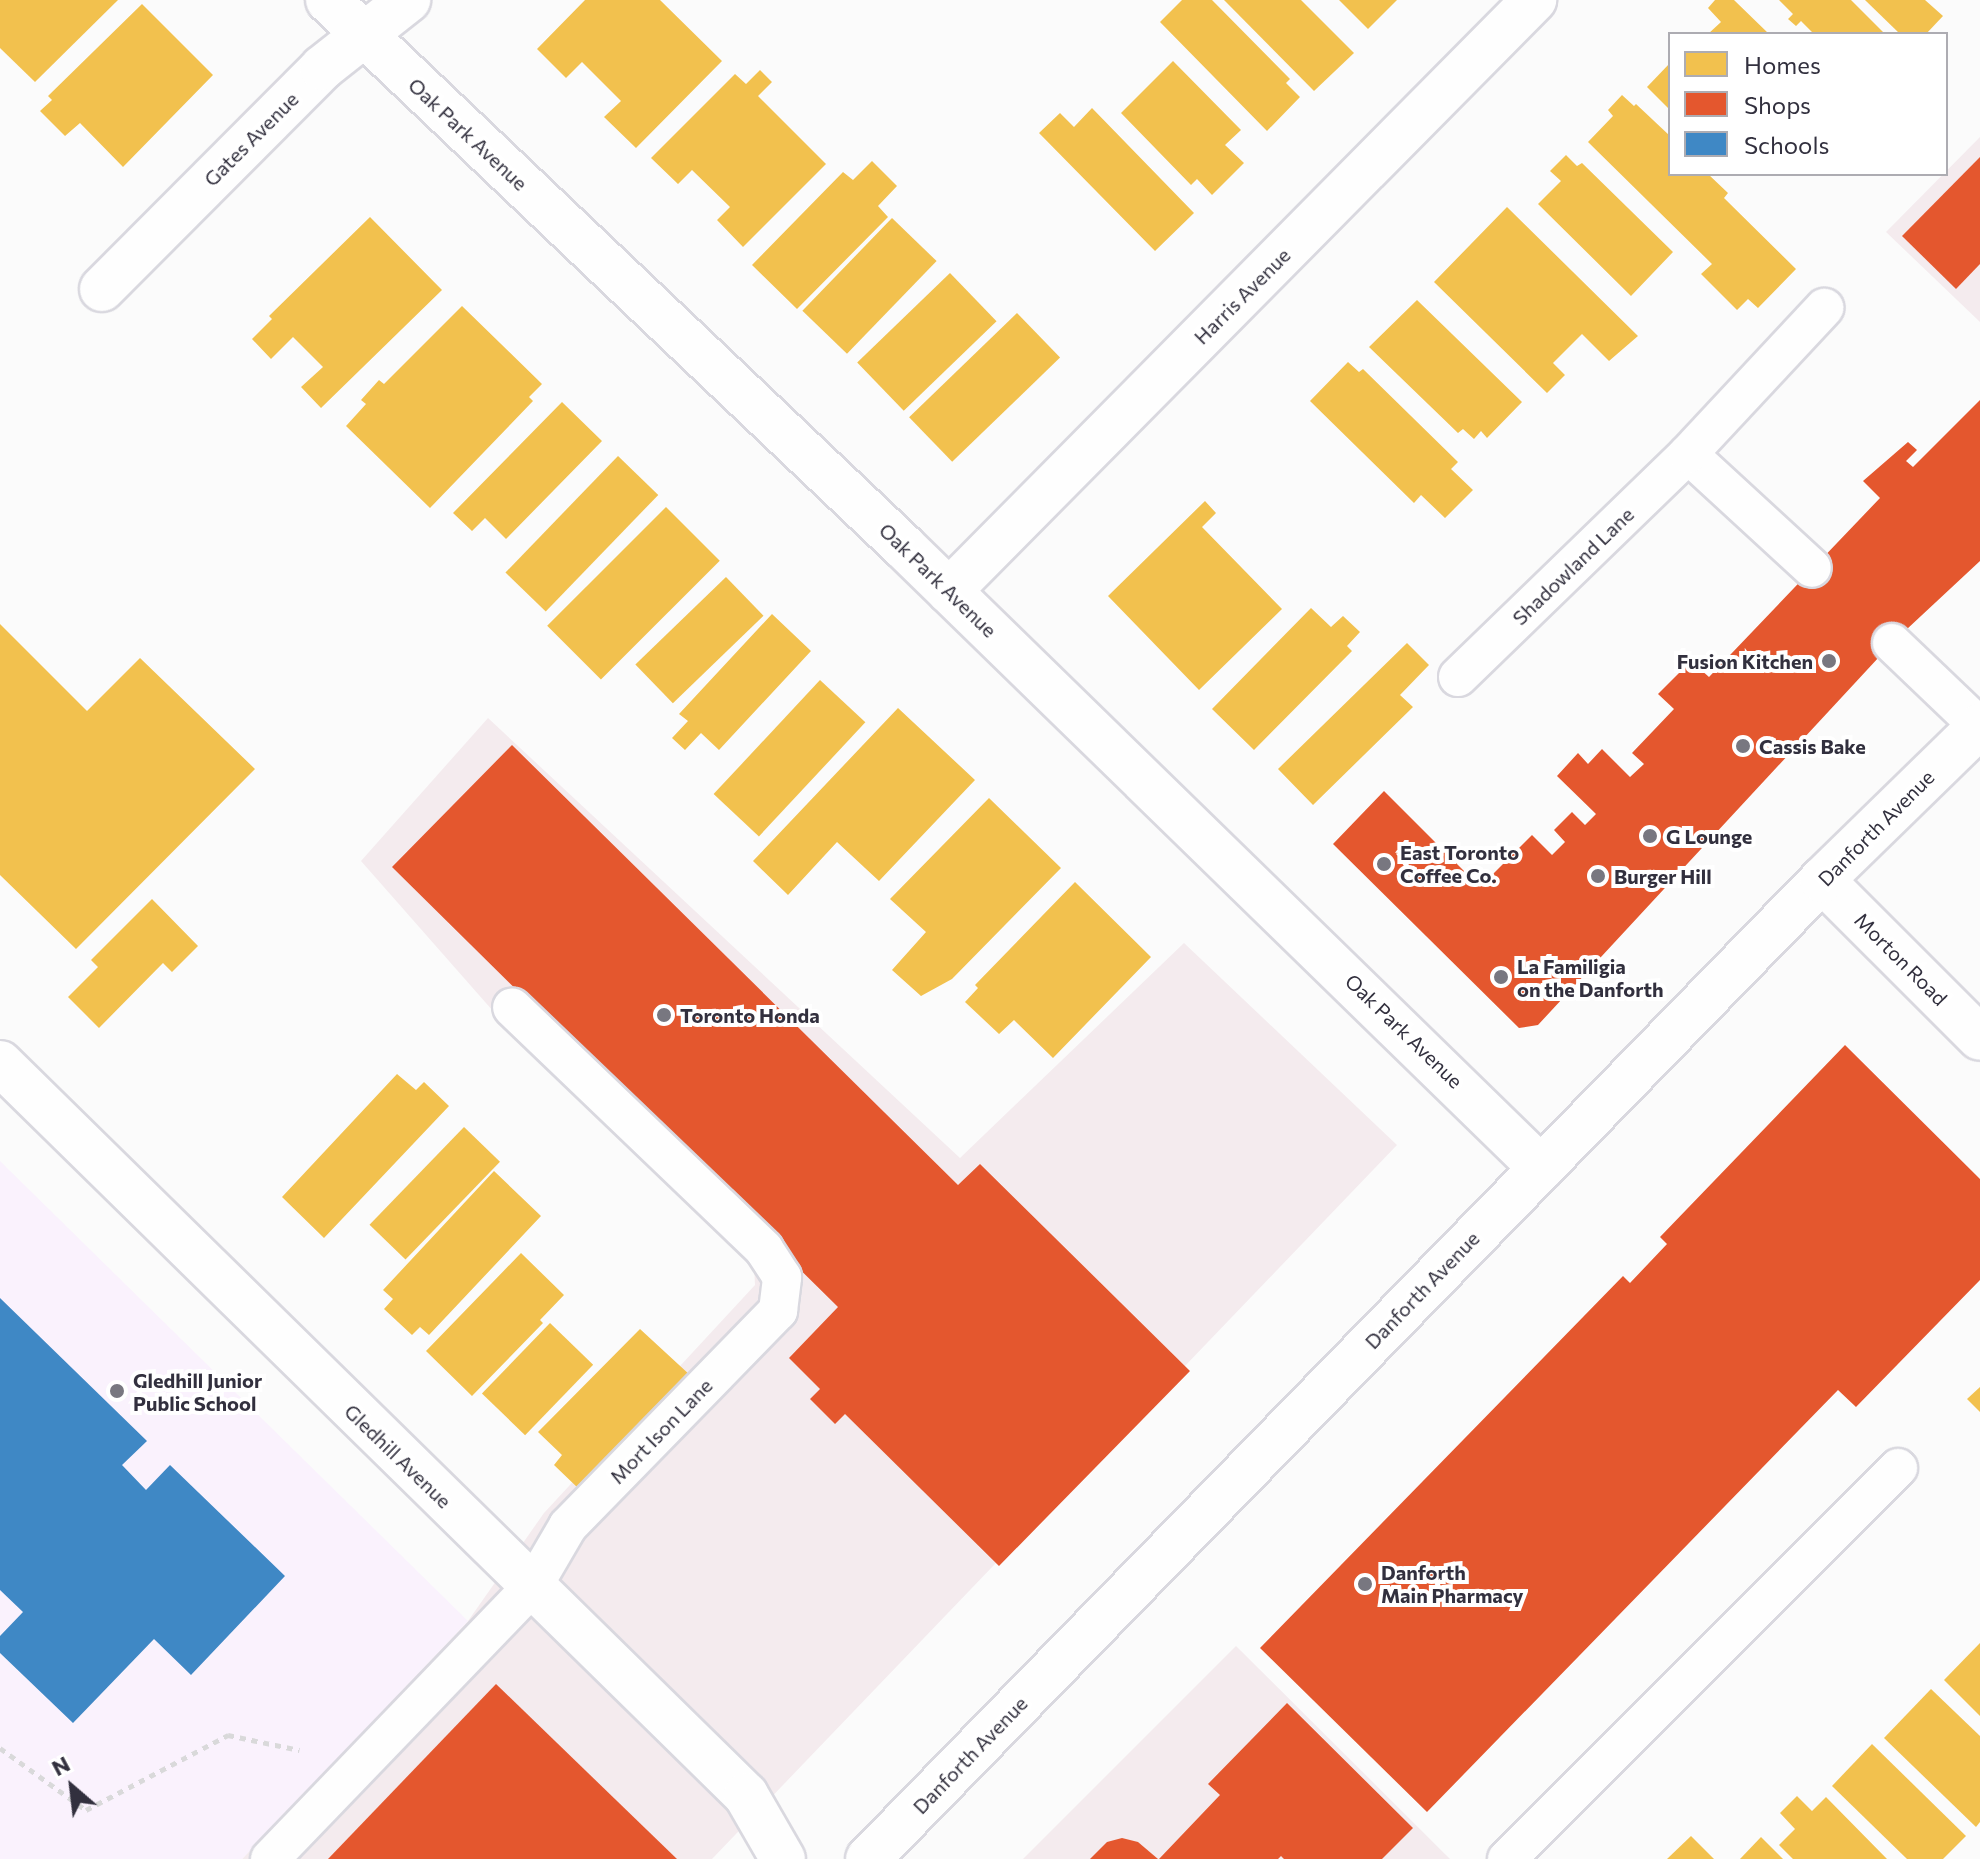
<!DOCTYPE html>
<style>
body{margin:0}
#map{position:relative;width:1980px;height:1859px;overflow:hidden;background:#fbfbfb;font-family:Commissioner,sans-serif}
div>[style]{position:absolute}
.commercial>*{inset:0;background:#f4ebee}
.education>*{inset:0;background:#faf2fd}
.homes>*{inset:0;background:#f2c14e;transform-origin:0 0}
.shops>*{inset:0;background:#e4572e}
.schools>*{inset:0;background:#3f88c5}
.path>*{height:5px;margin-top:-2.5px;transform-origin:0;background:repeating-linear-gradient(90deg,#d9d9da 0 6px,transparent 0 12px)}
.roads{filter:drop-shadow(2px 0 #d9d8df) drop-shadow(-2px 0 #d9d8df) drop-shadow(0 2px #d9d8df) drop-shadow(0 -2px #d9d8df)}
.lane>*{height:38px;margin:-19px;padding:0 19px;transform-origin:19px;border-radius:19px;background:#fefefe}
.street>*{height:44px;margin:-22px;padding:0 22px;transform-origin:22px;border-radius:22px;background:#fefefe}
.primary>*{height:44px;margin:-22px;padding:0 22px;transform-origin:22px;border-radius:22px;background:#fefefe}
.dots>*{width:22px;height:22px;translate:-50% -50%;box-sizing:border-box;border:4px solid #fff;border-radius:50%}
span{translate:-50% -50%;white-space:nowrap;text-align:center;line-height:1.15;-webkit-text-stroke:8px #fff;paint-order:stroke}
.street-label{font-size:20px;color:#32303e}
.poi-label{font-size:20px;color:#32303e;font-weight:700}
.right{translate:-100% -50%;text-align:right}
.left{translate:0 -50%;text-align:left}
.legend{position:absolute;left:1668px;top:32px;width:280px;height:144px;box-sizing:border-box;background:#fff;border:2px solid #adacb2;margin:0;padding:10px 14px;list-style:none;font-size:24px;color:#32303e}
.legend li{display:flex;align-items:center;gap:16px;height:40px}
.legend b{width:40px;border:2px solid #adacb2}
.north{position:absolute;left:32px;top:1747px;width:80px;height:80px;-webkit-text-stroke:6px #fff;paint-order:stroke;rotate:332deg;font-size:22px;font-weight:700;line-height:32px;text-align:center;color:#32303e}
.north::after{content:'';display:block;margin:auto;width:28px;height:36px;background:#32303e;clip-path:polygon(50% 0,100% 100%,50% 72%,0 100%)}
</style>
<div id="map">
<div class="commercial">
<div style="clip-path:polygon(1980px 137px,1980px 322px,1886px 232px)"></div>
<div style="clip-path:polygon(488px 718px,960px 1158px,1184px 943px,1397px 1145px,712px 1859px,242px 1859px,468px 1621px,544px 1513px,755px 1285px,754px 1264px,493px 1011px,361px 861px)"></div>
<div style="clip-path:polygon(1236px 1646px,1450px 1859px,1023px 1859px)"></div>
</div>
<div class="education">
<div style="clip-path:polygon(0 1161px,468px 1621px,242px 1859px,0 1859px)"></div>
</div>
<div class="homes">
<div style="clip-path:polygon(0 0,118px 0,35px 82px,0 48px)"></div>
<div style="clip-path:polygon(585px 0,660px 0,722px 61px,636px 148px,604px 117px,621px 101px,582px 62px,566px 78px,537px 49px)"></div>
<div style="clip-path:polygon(1182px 0,1212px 0,1290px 79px,1286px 83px,1300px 97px,1267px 131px,1160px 22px)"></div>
<div style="clip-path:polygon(1224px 0,1301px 0,1354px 53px,1314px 91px)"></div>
<div style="clip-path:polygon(1339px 0,1397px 0,1368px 29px)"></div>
<div style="clip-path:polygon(1715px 0,1734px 0,1769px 34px,1708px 34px,1721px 22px,1708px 8px)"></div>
<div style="clip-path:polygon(1779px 0,1851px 0,1885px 34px,1814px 34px,1801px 21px,1796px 26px,1788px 19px,1793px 14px)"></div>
<div style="clip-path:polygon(1865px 0,1925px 0,1943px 16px,1926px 34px,1900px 34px)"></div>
<div style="clip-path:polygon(142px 4px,213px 75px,123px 167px,80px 123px,65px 136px,40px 111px,52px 100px,48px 96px)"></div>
<div style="clip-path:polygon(1173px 61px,1241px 130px,1225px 145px,1244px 163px,1212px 195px,1197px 179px,1191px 185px,1121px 113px)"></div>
<div style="clip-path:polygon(1670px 63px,1670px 110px,1647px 87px)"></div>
<div style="clip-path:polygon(760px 70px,772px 82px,758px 96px,826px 164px,743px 247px,717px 220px,730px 207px,692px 170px,678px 184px,651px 158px,735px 74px,746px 84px)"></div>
<div style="clip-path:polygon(1622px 95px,1634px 106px,1636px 104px,1670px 136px,1670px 174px,1708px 174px,1728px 193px,1724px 198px,1796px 269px,1758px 308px,1748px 299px,1737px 310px,1701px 274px,1712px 264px,1588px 142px,1613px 116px,1608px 110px)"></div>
<div style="clip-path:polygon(1092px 108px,1194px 213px,1155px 251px,1039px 133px,1060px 113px,1074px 127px)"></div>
<div style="clip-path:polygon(1566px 155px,1577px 166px,1582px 163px,1673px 252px,1631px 296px,1538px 204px,1561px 181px,1550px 171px)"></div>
<div style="clip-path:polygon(872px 161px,897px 186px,878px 206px,888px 217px,797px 309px,752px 265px,843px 172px,853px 180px)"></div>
<div style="clip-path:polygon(1507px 207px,1638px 336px,1609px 361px,1582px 334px,1553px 363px,1565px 375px,1547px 393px,1434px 282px)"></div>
<div style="clip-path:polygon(370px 217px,442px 290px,321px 408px,301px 387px,323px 367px,293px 337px,271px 359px,252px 339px,272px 319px,269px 316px)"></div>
<div style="left:892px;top:218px;width:62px;height:129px;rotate:44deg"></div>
<div style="left:950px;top:273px;width:67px;height:129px;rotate:46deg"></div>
<div style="clip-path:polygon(1417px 300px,1522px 402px,1487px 438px,1481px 431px,1474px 439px,1463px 429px,1458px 433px,1369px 347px)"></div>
<div style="clip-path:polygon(462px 306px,542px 384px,529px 397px,533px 401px,430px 508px,346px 426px,366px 404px,361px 400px,379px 380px,384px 384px)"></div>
<div style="left:1017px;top:313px;width:62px;height:150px;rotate:46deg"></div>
<div style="clip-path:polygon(1348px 362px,1359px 372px,1363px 369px,1458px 462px,1451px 469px,1473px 490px,1445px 518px,1421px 495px,1414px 503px,1310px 401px)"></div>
<div style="clip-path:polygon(562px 402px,602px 441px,506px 539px,485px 518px,472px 531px,453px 513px)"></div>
<div style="left:618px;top:456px;width:56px;height:162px;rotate:44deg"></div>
<div style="clip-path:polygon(1205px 501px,1216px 513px,1202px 527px,1282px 609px,1199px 690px,1108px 596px)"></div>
<div style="left:666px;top:507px;width:76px;height:168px;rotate:45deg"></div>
<div style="left:726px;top:577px;width:54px;height:126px;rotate:46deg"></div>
<div style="clip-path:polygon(1311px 608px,1331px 627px,1343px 616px,1360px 632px,1347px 646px,1352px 651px,1254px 750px,1212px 709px)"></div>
<div style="clip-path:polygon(772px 614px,811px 651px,719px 750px,701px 733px,685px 750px,672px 738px,688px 721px,679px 714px)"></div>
<div style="clip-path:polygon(0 624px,87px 711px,140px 658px,255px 769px,76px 949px,0 875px)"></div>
<div style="clip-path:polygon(1407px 643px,1429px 665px,1400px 695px,1413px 707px,1313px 805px,1278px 769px)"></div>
<div style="left:820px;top:680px;width:62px;height:156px;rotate:43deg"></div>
<div style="clip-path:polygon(898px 708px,975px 780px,879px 881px,837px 842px,788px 895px,753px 861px)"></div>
<div style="clip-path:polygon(989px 798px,1061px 868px,952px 979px,921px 996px,892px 970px,926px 932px,890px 899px)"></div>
<div style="clip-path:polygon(1075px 882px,1151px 957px,1053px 1058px,1014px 1020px,999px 1034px,965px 1002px,978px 988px,975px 985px)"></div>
<div style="clip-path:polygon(152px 899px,198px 946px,172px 972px,163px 963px,99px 1028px,68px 997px,98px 967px,91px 960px)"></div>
<div style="clip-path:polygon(397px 1074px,416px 1090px,424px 1082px,449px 1106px,324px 1238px,282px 1197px)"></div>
<div style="left:464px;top:1127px;width:50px;height:136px;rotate:44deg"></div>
<div style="clip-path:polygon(494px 1171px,541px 1216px,429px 1335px,420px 1327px,412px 1335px,384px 1309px,393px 1299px,383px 1290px)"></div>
<div style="clip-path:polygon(521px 1253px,564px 1295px,540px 1320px,543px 1323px,472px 1396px,426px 1351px)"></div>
<div style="left:550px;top:1323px;width:60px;height:98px;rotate:44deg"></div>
<div style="clip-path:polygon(640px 1329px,691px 1376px,579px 1489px,554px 1465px,562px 1455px,538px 1432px)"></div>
<div style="clip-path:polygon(1980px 1387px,1980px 1412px,1967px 1399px)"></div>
<div style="clip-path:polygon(1980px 1643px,1980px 1716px,1944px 1680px)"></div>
<div style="clip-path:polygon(1931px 1689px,1980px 1736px,1980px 1822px,1976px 1827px,1884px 1738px)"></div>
<div style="clip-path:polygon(1872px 1744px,1966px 1836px,1943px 1859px,1907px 1859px,1832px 1786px)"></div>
<div style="clip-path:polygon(1797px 1796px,1812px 1811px,1826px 1797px,1887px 1859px,1793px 1859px,1779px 1845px,1795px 1829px,1780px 1813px)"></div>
<div style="clip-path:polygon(1691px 1836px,1714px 1859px,1667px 1859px)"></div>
<div style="clip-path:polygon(1761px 1837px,1783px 1859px,1740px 1859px)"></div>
</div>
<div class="shops">
<div style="clip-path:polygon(1980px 157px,1980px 264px,1956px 289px,1902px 236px)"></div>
<div style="clip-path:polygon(1980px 400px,1980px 561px,1892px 643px,1538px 1025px,1519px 1028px,1333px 844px,1384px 791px,1480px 887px,1532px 835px,1552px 855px,1565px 842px,1554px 830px,1572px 812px,1585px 825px,1596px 814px,1557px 776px,1578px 753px,1588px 764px,1602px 749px,1630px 777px,1644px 764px,1632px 753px,1674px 709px,1658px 694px,1691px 661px,1709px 677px,1880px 498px,1863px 481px,1908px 442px,1917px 450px,1906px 461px,1913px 467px)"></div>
<div style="clip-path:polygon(512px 745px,958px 1185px,980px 1164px,1190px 1371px,999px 1566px,845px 1414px,835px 1424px,810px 1399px,820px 1389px,789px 1358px,838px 1307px,392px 867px)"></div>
<div style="clip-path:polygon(1845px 1045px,1980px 1179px,1980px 1280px,1856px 1407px,1838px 1390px,1427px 1812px,1260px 1648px,1623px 1276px,1630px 1283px,1667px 1244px,1660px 1237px)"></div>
<div style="clip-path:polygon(496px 1684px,677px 1859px,328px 1859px)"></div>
<div style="clip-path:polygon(1287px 1703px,1413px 1828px,1382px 1859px,1284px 1859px,1281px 1856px,1278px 1859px,1159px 1859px,1220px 1795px,1208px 1784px)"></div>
<div style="clip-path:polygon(1122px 1838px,1138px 1842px,1158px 1859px,1090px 1859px,1107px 1842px)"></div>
</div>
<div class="schools">
<div style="clip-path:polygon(0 1298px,147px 1441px,122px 1465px,146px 1490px,170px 1465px,285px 1576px,191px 1675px,154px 1639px,73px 1723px,0 1653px,0 1636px,23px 1612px,0 1590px)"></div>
</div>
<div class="path">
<div style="left:0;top:1748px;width:106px;rotate:35.8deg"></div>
<div style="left:86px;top:1810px;width:161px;rotate:-27.8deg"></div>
<div style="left:228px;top:1735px;width:73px;rotate:11.9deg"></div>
</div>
<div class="roads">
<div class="lane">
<div style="left:1688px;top:454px;width:168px;rotate:42.6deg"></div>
<div style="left:1892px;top:643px;width:120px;rotate:43.7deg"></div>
<div style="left:1458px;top:677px;width:320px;rotate:-44.1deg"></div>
<div style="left:1688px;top:454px;width:200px;rotate:-47deg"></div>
<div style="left:270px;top:1859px;width:379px;rotate:-46.1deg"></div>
<div style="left:533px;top:1586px;width:69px;rotate:-59.7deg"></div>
<div style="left:568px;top:1526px;width:301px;rotate:-45.7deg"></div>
<div style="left:778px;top:1311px;width:34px;rotate:-83deg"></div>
<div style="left:782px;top:1277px;width:33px;rotate:-123deg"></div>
<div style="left:764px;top:1249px;width:349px;rotate:-136.2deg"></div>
<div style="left:1507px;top:1859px;width:553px;rotate:-45deg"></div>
</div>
<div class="street">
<div style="left:328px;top:0;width:794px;rotate:43.52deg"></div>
<div style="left:904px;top:547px;width:890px;rotate:44.27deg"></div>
<div style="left:102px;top:289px;width:312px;rotate:-45.1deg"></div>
<div style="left:322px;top:68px;width:110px;rotate:-38.3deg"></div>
<div style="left:949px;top:591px;width:832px;rotate:-45.29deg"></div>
<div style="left:1822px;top:880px;width:223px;rotate:45deg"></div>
<div style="left:0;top:1063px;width:1045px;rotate:44.46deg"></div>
<div style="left:746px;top:1795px;width:74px;rotate:60deg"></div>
</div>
<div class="primary">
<div style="left:868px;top:1859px;width:1367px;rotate:-45.74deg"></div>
<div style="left:1822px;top:880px;width:221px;rotate:-44.3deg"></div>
</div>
</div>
<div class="dots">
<div style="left:1829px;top:661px;background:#787780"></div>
<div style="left:1743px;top:746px;background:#787780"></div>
<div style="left:1650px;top:836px;background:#787780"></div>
<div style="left:1384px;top:864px;background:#787780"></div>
<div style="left:1598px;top:876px;background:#787780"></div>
<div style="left:1501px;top:977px;background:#787780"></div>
<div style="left:664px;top:1015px;background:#787780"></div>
<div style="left:117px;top:1391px;background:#787780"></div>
<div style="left:1365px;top:1584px;background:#787780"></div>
</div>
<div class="street-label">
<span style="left:468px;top:134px;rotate:43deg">Oak Park Avenue</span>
<span style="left:251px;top:139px;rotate:-45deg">Gates Avenue</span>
<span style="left:1242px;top:296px;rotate:-45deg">Harris Avenue</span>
<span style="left:1573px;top:566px;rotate:-44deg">Shadowland Lane</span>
<span style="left:938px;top:580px;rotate:44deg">Oak Park Avenue</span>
<span style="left:1876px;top:828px;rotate:-45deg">Danforth Avenue</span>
<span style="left:1901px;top:959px;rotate:45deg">Morton Road</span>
<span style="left:1404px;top:1031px;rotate:44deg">Oak Park Avenue</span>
<span style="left:1422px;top:1290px;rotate:-46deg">Danforth Avenue</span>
<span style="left:661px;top:1431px;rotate:-46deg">Mort Ison Lane</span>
<span style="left:398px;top:1456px;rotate:44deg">Gledhill Avenue</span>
<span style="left:970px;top:1755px;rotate:-46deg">Danforth Avenue</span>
</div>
<div class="poi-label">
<span class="right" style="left:1813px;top:661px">Fusion Kitchen</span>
<span class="left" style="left:1759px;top:746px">Cassis Bake</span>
<span class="left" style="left:1666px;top:836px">G Lounge</span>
<span class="left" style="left:1400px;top:864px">East Toronto<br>Coffee Co.</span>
<span class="left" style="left:1614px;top:876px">Burger Hill</span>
<span class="left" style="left:1517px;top:978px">La Familigia<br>on the Danforth</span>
<span class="left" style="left:680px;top:1015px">Toronto Honda</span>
<span class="left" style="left:133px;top:1392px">Gledhill Junior<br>Public School</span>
<span class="left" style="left:1381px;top:1584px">Danforth<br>Main Pharmacy</span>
</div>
<ul class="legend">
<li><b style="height:22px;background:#f2c14e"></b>Homes</li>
<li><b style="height:22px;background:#e4572e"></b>Shops</li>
<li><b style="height:22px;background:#3f88c5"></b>Schools</li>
</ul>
<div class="north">N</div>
</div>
